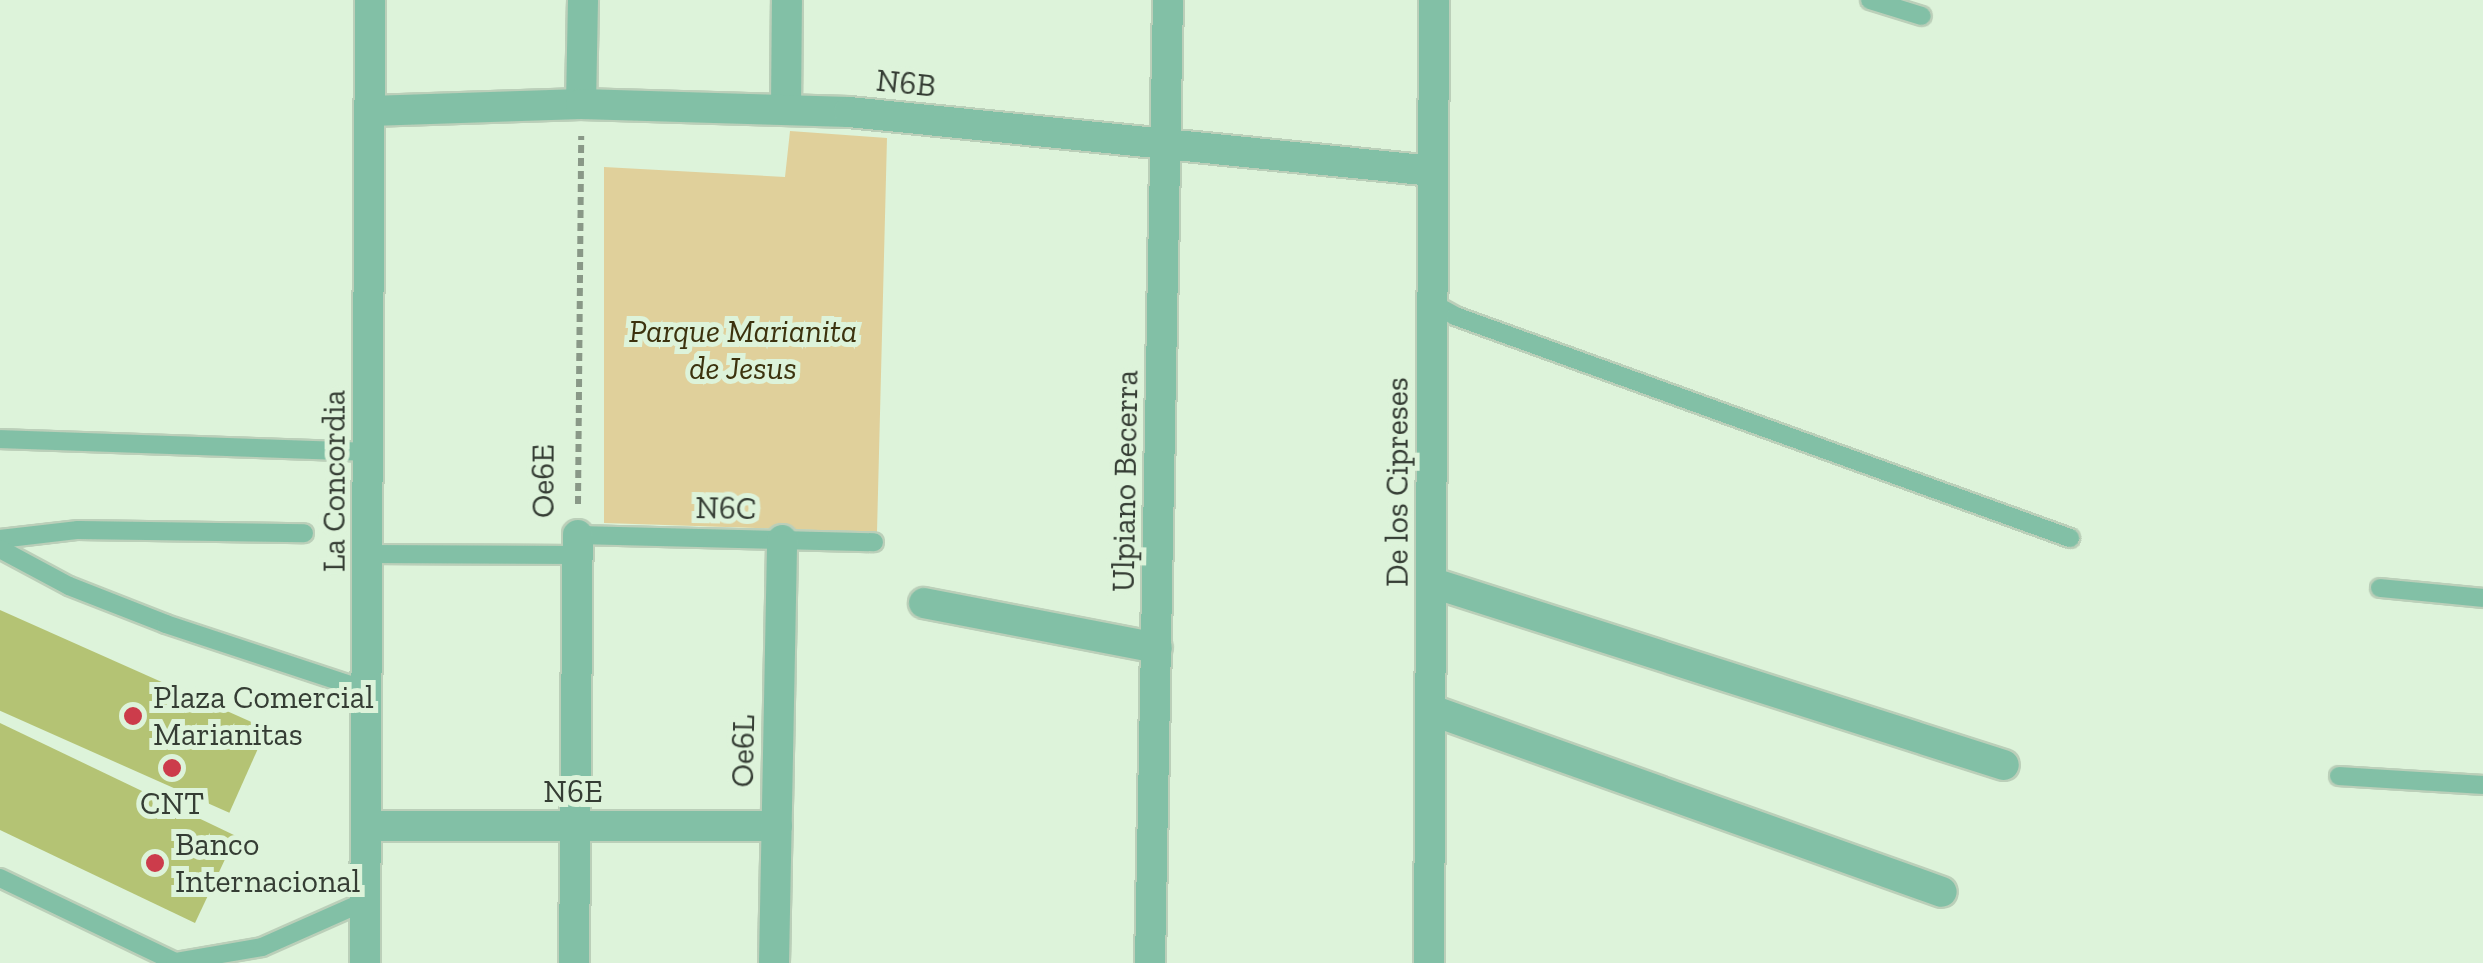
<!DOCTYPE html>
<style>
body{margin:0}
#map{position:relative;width:2483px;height:963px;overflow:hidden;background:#ddf3da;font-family:"Zilla Slab",serif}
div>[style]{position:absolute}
.green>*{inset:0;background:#e0d09b}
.building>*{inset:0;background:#b4c374;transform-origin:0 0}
.path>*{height:6px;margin-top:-3px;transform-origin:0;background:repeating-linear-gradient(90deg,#899887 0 8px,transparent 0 13px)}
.roads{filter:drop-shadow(2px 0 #bbcfb9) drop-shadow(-2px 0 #bbcfb9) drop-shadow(0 2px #bbcfb9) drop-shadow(0 -2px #bbcfb9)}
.lane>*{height:18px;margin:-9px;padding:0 9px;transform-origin:9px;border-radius:9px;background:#82c0a6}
.street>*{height:30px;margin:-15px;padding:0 15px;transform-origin:15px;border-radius:15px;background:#82c0a6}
.dots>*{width:28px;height:28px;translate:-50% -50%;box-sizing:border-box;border:5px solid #ddf3da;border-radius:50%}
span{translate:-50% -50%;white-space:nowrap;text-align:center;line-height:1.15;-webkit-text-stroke:10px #ddf3da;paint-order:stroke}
.street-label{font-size:32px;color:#353d34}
.park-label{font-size:32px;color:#3c320e;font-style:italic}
.poi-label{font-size:32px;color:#353d34}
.left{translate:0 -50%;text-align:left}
</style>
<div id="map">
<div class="green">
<div style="clip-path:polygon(790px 131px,887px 138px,877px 532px,604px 523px,604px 167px,785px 177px)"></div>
</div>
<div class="building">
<div style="left:0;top:610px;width:292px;height:92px;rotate:24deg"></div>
<div style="clip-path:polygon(0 723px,236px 836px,195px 923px,0 830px)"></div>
</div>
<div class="path">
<div style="left:578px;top:504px;width:368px;rotate:-89.5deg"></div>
</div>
<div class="roads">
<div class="lane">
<div style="left:1870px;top:0;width:54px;rotate:17.1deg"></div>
<div style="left:1430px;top:302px;width:29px;rotate:29deg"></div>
<div style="left:1455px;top:316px;width:654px;rotate:19.85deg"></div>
<div style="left:0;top:439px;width:369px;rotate:2deg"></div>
<div style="left:578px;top:535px;width:296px;rotate:1.4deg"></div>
<div style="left:0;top:539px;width:79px;rotate:-6.6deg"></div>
<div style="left:78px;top:530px;width:226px;rotate:0.8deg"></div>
<div style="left:0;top:549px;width:78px;rotate:28.2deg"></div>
<div style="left:69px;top:586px;width:104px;rotate:21.4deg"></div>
<div style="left:166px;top:624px;width:214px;rotate:18.3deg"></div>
<div style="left:368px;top:554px;width:210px;rotate:0.3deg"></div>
<div style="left:2380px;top:588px;width:103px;rotate:5.5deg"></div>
<div style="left:2339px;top:776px;width:144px;rotate:3.6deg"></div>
<div style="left:0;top:878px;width:194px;rotate:25.6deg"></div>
<div style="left:175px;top:962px;width:88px;rotate:-9.8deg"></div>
<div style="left:262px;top:947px;width:116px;rotate:-23.9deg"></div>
</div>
<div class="street">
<div style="left:581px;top:104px;width:104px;rotate:-88.9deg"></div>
<div style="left:786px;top:109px;width:109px;rotate:-89.5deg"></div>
<div style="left:370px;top:111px;width:211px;rotate:-1.9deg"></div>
<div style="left:581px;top:104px;width:268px;rotate:1.7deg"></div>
<div style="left:849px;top:112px;width:587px;rotate:5.77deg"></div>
<div style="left:1433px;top:583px;width:599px;rotate:17.68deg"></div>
<div style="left:924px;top:603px;width:237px;rotate:10.9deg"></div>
<div style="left:1431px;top:710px;width:542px;rotate:19.6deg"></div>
<div style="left:368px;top:826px;width:409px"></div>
<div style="left:365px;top:963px;width:963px;rotate:-89.7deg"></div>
<div style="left:574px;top:963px;width:428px;rotate:-89.5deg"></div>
<div style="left:774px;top:963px;width:423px;rotate:-88.9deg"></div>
<div style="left:1150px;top:963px;width:963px;rotate:-88.93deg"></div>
<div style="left:1429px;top:963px;width:963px;rotate:-89.7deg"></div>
</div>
</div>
<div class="dots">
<div style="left:133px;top:716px;background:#cc3c4b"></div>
<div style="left:172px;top:768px;background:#cc3c4b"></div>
<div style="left:155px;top:863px;background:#cc3c4b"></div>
</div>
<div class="street-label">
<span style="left:906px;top:83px;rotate:6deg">N6B</span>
<span style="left:334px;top:481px;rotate:-90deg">La Concordia</span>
<span style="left:543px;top:481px;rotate:-90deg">Oe6E</span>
<span style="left:1125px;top:481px;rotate:-89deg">Ulpiano Becerra</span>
<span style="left:1397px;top:482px;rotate:-90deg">De los Cipreses</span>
<span style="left:726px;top:508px;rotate:1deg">N6C</span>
<span style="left:743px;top:751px;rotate:-89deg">Oe6L</span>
<span style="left:573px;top:791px">N6E</span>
</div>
<div class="park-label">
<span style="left:743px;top:350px">Parque Marianita<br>de Jesus</span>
</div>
<div class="poi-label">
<span class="left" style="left:153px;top:716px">Plaza Comercial<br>Marianitas</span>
<span style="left:172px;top:803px">CNT</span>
<span class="left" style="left:175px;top:863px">Banco<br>Internacional</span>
</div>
</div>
